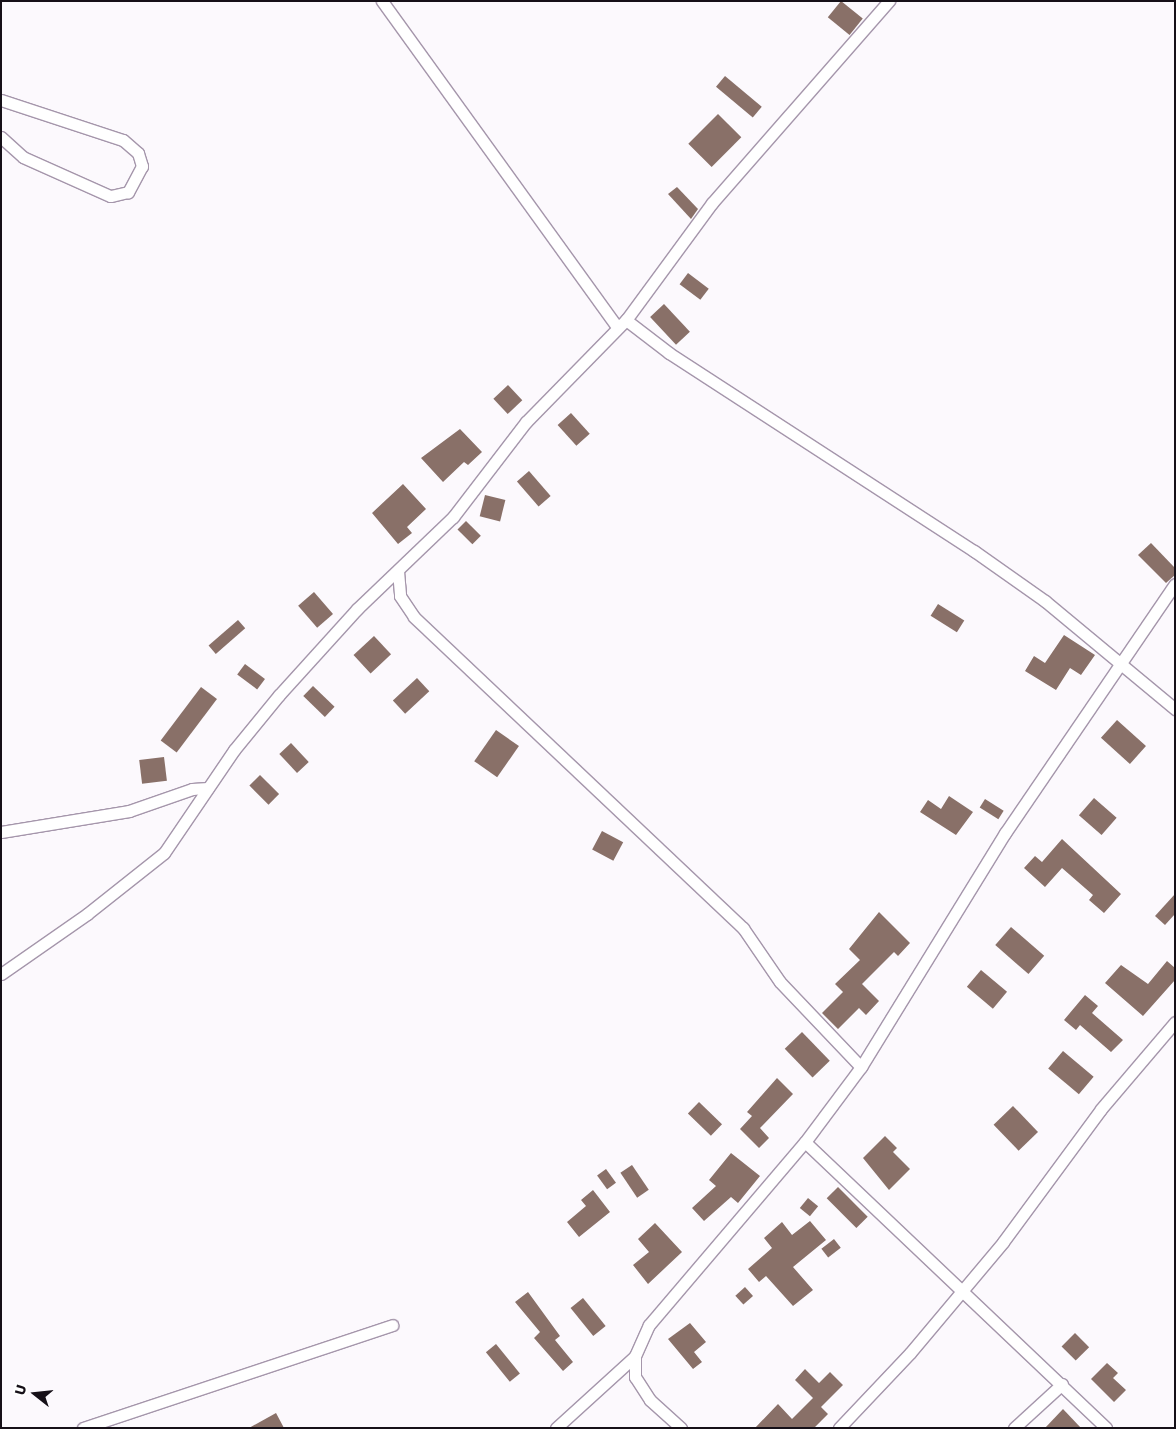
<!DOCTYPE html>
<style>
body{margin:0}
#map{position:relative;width:1176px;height:1429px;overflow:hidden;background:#fcf9fd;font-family:Poppins,sans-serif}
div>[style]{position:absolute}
.building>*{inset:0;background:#897068;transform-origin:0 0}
.roads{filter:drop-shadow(1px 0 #a596ab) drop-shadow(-1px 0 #a596ab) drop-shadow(0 1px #a596ab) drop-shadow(0 -1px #a596ab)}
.minor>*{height:11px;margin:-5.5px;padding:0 5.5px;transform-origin:5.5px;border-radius:5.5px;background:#fff}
span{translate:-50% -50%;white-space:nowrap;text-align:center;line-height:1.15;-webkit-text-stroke:4.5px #fff;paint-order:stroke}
.frame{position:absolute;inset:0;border:2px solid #161018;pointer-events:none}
.north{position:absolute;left:10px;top:1369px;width:50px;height:50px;-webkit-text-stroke:4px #fff;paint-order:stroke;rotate:286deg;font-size:14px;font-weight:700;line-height:20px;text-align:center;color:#161018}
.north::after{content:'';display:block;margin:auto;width:18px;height:22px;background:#161018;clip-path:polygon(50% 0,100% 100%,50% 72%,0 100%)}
</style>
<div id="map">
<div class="building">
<div style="left:841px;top:1px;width:28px;height:21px;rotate:39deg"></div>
<div style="left:725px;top:76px;width:48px;height:14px;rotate:40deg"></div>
<div style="left:718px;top:114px;width:33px;height:42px;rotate:45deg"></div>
<div style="clip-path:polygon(677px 187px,698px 209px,691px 219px,668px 194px)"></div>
<div style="left:688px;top:273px;width:26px;height:14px;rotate:37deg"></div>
<div style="left:664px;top:304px;width:38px;height:19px;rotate:47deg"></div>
<div style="left:508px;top:385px;width:21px;height:20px;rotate:47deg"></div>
<div style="left:571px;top:413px;width:28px;height:18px;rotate:48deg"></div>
<div style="clip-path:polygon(460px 429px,482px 452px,468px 465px,464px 462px,443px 482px,421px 458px)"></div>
<div style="left:529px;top:471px;width:33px;height:16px;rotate:49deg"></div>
<div style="clip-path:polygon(403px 484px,426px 509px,407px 527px,412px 533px,398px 544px,372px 513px)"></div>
<div style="left:485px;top:495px;width:21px;height:22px;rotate:14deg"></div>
<div style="left:466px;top:521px;width:21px;height:12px;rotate:45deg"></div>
<div style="clip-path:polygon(1151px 543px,1175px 568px,1175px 575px,1166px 583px,1138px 555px)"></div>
<div style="left:314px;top:592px;width:29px;height:21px;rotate:49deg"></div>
<div style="left:938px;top:604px;width:31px;height:14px;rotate:32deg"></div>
<div style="left:238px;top:620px;width:11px;height:39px;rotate:49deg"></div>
<div style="clip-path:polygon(1064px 635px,1095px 655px,1081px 675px,1070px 668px,1056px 690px,1025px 671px,1034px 656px,1045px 663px)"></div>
<div style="left:374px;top:636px;width:25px;height:28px;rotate:47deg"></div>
<div style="left:245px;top:664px;width:25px;height:13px;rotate:37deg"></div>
<div style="left:417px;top:678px;width:18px;height:33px;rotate:47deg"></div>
<div style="left:313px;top:686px;width:30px;height:14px;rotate:44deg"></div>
<div style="left:201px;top:687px;width:20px;height:67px;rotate:37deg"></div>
<div style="left:1117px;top:720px;width:39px;height:24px;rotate:42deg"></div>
<div style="left:496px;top:730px;width:28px;height:38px;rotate:35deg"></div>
<div style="left:291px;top:743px;width:26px;height:16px;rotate:47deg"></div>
<div style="left:164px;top:757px;width:24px;height:25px;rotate:83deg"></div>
<div style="left:260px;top:775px;width:27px;height:15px;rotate:45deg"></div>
<div style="clip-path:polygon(949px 796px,973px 812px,956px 835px,920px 812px,928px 800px,941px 809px)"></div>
<div style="left:1094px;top:798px;width:30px;height:23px;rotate:41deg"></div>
<div style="left:985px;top:799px;width:22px;height:10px;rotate:32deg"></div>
<div style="left:602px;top:831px;width:24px;height:21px;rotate:28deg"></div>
<div style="clip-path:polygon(1062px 839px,1121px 894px,1104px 913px,1089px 900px,1093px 895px,1062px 868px,1045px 887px,1024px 868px,1035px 856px,1042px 862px)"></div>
<div style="clip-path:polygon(1175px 894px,1175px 914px,1165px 925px,1155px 916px)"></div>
<div style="clip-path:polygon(879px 912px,910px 943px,898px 956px,894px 952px,862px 984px,879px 1001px,866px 1015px,859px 1008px,838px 1029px,822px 1013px,843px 992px,835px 984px,860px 960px,849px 949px)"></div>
<div style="left:1011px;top:927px;width:44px;height:24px;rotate:41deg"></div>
<div style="clip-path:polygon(1167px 961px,1175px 968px,1175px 980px,1143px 1016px,1105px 983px,1121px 965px,1148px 984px)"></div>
<div style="left:981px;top:970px;width:34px;height:22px;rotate:40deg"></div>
<div style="clip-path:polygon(1085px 995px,1098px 1006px,1092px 1013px,1123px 1040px,1111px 1052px,1080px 1025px,1076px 1030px,1064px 1020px)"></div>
<div style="left:802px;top:1032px;width:40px;height:24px;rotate:46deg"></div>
<div style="left:1063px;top:1051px;width:40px;height:23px;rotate:40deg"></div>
<div style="clip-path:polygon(777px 1078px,793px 1094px,760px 1128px,769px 1138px,759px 1148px,740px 1129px,752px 1116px,747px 1112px)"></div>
<div style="left:699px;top:1102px;width:32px;height:16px;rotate:44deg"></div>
<div style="left:1013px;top:1106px;width:36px;height:27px;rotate:46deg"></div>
<div style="clip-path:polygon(885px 1136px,897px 1148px,893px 1152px,910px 1169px,889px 1190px,863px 1158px)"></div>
<div style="clip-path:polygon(731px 1153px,760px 1176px,738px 1203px,731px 1197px,704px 1221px,692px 1208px,716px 1186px,709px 1180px)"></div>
<div style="left:632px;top:1165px;width:30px;height:14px;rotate:56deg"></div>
<div style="left:606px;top:1169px;width:17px;height:11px;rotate:54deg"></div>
<div style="left:838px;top:1187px;width:42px;height:16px;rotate:45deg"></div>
<div style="clip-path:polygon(593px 1190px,610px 1212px,579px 1237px,567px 1222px,586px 1206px,581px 1200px)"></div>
<div style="left:808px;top:1198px;width:13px;height:13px;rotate:39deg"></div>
<div style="clip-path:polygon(810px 1221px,826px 1240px,793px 1267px,813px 1290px,793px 1306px,766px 1276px,759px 1282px,748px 1269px,772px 1248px,764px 1238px,782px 1222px,792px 1235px)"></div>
<div style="clip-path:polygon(655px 1223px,682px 1252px,648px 1284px,633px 1265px,649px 1252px,638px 1239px)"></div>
<div style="left:834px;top:1239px;width:11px;height:16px;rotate:52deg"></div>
<div style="left:745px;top:1287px;width:12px;height:13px;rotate:48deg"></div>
<div style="clip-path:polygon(528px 1292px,560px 1336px,555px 1340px,573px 1362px,563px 1371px,534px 1338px,540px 1332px,515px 1302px)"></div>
<div style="left:583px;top:1298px;width:36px;height:16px;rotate:51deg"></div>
<div style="clip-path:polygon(690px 1323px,706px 1342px,694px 1352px,702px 1362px,693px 1369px,668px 1339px)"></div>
<div style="left:1075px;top:1333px;width:20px;height:19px;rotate:45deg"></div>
<div style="left:496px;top:1344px;width:38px;height:13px;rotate:51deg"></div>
<div style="clip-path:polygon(1107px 1363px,1118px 1373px,1113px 1378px,1126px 1390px,1114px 1402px,1091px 1379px)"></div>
<div style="clip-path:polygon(805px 1369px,819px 1383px,830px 1372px,843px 1385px,821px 1407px,828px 1414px,814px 1428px,755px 1428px,778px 1404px,792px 1419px,813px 1398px,795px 1380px)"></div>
<div style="clip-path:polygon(1063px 1409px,1081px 1428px,1045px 1428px)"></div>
<div style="clip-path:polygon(276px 1413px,284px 1428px,249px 1428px)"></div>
</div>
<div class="roads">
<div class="minor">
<div style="left:382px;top:1px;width:402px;rotate:54.2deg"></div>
<div style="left:1px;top:100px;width:128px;rotate:18.2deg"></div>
<div style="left:123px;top:140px;width:20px;rotate:41deg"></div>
<div style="left:138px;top:153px;width:14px;rotate:73deg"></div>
<div style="left:142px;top:166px;width:30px;rotate:118deg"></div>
<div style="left:128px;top:192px;width:18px;rotate:167deg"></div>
<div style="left:110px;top:196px;width:95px;rotate:-155.9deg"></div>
<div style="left:23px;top:157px;width:30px;rotate:-138deg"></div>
<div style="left:626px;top:320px;width:54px;rotate:37.5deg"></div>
<div style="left:669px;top:353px;width:364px;rotate:33deg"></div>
<div style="left:974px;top:551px;width:87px;rotate:35.2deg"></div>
<div style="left:1045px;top:601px;width:169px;rotate:39.7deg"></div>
<div style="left:398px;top:571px;width:25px;rotate:85deg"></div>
<div style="left:400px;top:596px;width:25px;rotate:56deg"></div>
<div style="left:414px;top:617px;width:453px;rotate:43.4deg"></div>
<div style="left:743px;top:928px;width:65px;rotate:55.6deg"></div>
<div style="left:780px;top:982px;width:117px;rotate:46.4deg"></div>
<div style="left:1px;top:832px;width:130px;rotate:-9.3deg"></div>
<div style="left:129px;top:811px;width:67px;rotate:-19.2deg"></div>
<div style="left:192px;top:789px;width:16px;rotate:-4deg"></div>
<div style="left:1px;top:974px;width:105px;rotate:-34.9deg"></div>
<div style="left:87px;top:914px;width:98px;rotate:-38.4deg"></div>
<div style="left:164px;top:853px;width:125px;rotate:-55.8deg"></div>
<div style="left:234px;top:750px;width:71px;rotate:-50.7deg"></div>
<div style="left:279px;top:695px;width:116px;rotate:-47.8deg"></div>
<div style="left:357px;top:609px;width:133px;rotate:-43.8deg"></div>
<div style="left:453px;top:517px;width:120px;rotate:-52.5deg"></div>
<div style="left:526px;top:422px;width:143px;rotate:-45.6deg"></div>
<div style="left:626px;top:320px;width:145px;rotate:-53.7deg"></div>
<div style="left:712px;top:203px;width:269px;rotate:-48.8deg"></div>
<div style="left:805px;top:1142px;width:415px;rotate:43.5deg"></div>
<div style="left:83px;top:1428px;width:326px;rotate:-18.4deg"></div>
<div style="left:556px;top:1428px;width:107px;rotate:-42.3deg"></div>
<div style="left:681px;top:1428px;width:42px;rotate:-137.9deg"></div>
<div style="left:650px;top:1400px;width:27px;rotate:-123deg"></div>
<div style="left:635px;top:1377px;width:21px;rotate:-90deg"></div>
<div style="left:635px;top:1356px;width:34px;rotate:-66deg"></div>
<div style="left:649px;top:1325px;width:240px;rotate:-49.6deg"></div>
<div style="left:805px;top:1142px;width:94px;rotate:-53.3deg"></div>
<div style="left:861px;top:1067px;width:275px;rotate:-58.4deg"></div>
<div style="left:1005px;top:833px;width:301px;rotate:-55.7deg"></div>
<div style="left:839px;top:1428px;width:103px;rotate:-46.6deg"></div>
<div style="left:910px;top:1353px;width:145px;rotate:-50deg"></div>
<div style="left:1003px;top:1242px;width:165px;rotate:-53.6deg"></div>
<div style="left:1101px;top:1109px;width:114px;rotate:-49.6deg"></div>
<div style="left:1014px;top:1428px;width:65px;rotate:-42.5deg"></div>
</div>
</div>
<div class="frame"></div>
<div class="north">U</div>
</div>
